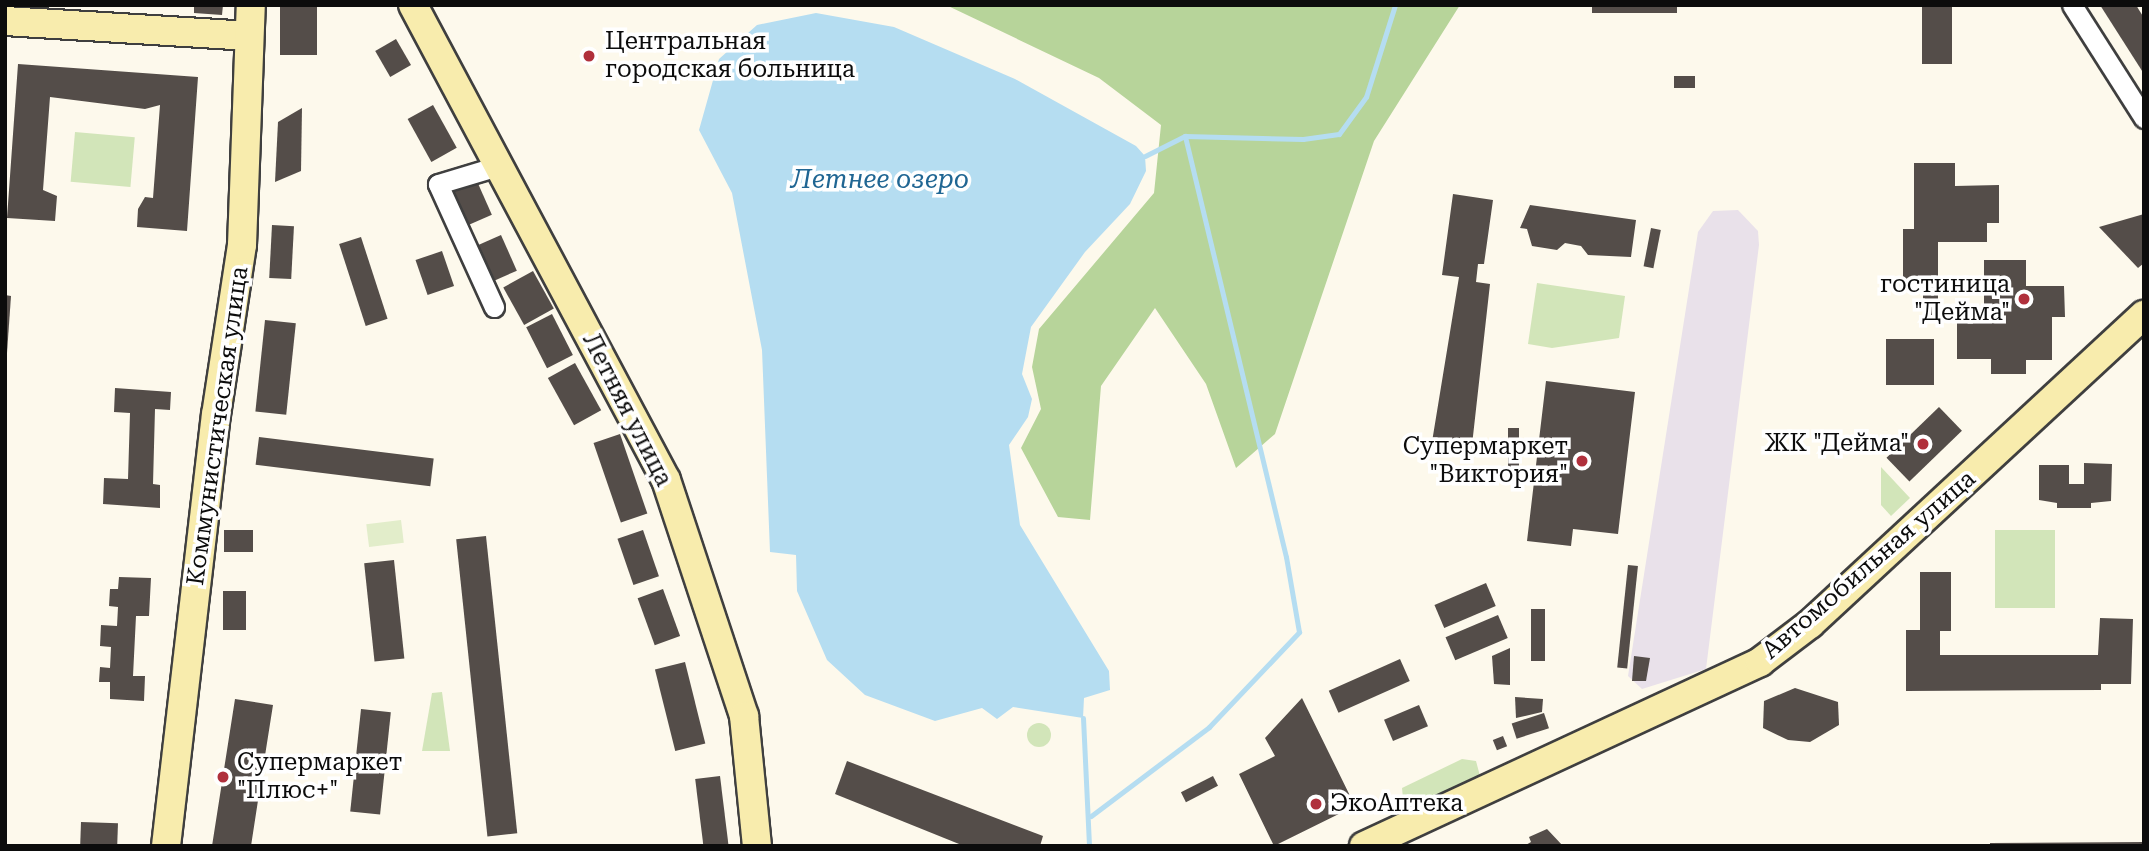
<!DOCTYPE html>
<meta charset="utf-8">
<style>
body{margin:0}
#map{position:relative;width:2149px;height:851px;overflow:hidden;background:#fdf9ec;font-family:"Roboto Serif",serif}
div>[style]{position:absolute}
.industrial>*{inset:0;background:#e9e1ea}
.green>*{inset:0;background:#d2e5b9;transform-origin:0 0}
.round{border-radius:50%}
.forest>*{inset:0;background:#b7d49a}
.pitch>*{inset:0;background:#e2edca;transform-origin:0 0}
.water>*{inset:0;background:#b5ddf1}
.stream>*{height:5px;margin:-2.5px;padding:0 2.5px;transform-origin:2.5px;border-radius:2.5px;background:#b5ddf1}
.building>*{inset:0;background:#544d49;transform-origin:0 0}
.roads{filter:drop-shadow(2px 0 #3f3f3f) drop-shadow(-2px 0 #3f3f3f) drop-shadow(0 2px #3f3f3f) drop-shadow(0 -2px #3f3f3f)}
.street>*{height:19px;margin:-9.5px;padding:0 9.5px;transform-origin:9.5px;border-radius:9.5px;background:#fff}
.secondary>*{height:28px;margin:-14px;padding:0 14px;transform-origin:14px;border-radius:14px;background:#f8ecad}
.dots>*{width:19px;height:19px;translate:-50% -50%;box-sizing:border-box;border:4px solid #fff;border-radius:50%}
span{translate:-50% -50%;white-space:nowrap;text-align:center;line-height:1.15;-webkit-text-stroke:7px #fff;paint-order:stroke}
.poi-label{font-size:24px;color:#0c0c0c}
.left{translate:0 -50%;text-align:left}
.right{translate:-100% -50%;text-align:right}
.street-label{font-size:24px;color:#0c0c0c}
.water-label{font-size:26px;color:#206693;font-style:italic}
.frame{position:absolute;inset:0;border:7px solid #0c0c0c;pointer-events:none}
</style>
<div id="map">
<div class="industrial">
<div style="clip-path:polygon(1738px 210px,1758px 231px,1759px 245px,1706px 669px,1642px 689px,1628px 676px,1698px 232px,1713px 211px)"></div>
</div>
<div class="green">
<div style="left:75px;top:132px;width:60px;height:50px;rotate:5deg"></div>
<div style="clip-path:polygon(1537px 283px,1625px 296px,1619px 338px,1552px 348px,1528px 344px)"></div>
<div style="clip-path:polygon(1881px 467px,1910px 498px,1891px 516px,1881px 505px)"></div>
<div style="left:1995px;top:530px;width:60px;height:78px"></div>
<div style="clip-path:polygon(442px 692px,450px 751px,422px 751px,432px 693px)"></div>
<div class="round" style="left:1027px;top:723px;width:24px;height:24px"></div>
<div style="clip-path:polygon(1462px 759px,1476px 761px,1480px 776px,1475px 782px,1416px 811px,1404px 809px,1402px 788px)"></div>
</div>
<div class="forest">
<div style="clip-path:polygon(946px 5px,1460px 5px,1374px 141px,1275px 434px,1236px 468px,1206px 384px,1155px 308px,1101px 386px,1090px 520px,1058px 517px,1021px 448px,1041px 409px,1032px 367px,1039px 329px,1154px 193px,1161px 125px,1099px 78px)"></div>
</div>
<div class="pitch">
<div style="left:401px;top:520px;width:23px;height:35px;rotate:83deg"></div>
</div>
<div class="water">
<div style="clip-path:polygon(816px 13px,894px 27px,1015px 79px,1136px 146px,1145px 156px,1146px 171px,1130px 204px,1085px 252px,1031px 327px,1022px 374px,1032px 399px,1028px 417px,1009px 445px,1020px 525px,1109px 671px,1110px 690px,1084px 698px,1083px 718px,1013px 707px,997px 719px,982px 708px,935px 721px,865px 695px,827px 660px,797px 591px,796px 555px,770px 552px,762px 350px,732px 193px,699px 130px,719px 59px,757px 25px)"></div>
</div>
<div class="stream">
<div style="left:1145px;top:156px;width:45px;rotate:-26.6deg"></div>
<div style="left:1185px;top:136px;width:118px;rotate:1.5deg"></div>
<div style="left:1303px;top:139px;width:36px;rotate:-8deg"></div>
<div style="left:1339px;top:134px;width:46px;rotate:-53.9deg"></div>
<div style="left:1366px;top:97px;width:96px;rotate:-72.5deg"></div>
<div style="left:1083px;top:718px;width:128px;rotate:87.3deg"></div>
<div style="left:1091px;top:816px;width:148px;rotate:-37deg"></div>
<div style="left:1209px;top:727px;width:131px;rotate:-46.5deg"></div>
<div style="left:1299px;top:632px;width:76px;rotate:-99.8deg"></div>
<div style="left:1286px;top:557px;width:433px;rotate:-103.5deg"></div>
</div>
<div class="building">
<div style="clip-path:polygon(194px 5px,223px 5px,222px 15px,194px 13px)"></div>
<div style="left:280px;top:5px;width:37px;height:50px"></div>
<div style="left:1592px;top:5px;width:85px;height:8px"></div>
<div style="left:1922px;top:5px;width:30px;height:59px"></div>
<div style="clip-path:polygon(2100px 5px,2136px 5px,2144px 18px,2144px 74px)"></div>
<div style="left:396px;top:39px;width:30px;height:24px;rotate:60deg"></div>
<div style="clip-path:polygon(18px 64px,198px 77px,187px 231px,137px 227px,138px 209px,145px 197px,153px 198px,160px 105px,145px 109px,50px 97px,43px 190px,57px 196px,55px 221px,7px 218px)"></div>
<div style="left:1674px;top:76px;width:21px;height:12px"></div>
<div style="left:433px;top:105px;width:49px;height:29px;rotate:61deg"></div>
<div style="clip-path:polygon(302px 108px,301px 171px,275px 182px,278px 122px)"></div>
<div style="clip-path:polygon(1914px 163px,1955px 163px,1955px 186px,1999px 185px,1999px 223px,1987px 223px,1987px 242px,1938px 242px,1938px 322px,1923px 322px,1923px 292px,1903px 292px,1903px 229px,1914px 229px)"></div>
<div style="left:476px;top:179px;width:39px;height:30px;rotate:66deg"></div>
<div style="clip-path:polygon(1453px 194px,1493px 200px,1484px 264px,1478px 264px,1476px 282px,1490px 284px,1471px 454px,1431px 448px,1459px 277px,1442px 275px)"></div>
<div style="clip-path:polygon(1530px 205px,1636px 220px,1631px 257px,1588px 255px,1581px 246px,1565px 243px,1557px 250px,1532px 246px,1527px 229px,1520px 228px)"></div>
<div style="clip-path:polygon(2144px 214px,2144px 263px,2138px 268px,2099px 227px)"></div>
<div style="left:272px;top:225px;width:22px;height:53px;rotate:3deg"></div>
<div style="left:1651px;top:228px;width:10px;height:39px;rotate:11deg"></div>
<div style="left:501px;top:235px;width:39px;height:31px;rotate:66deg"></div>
<div style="left:361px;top:237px;width:86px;height:23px;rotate:72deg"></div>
<div style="left:442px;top:251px;width:37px;height:28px;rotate:71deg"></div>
<div style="clip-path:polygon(1984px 260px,2026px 260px,2026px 286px,2064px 286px,2065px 317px,2052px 317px,2052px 360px,2026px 360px,2026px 374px,1991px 374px,1991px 359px,1957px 359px,1957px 312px,1984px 312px)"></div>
<div style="left:533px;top:271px;width:43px;height:34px;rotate:61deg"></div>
<div style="clip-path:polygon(5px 295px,11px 296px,7px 353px,5px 353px)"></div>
<div style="left:552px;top:314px;width:46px;height:29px;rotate:63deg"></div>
<div style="left:265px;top:320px;width:31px;height:92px;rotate:6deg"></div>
<div style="left:1934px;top:339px;width:46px;height:48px;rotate:90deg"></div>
<div style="left:575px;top:363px;width:54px;height:31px;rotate:61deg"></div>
<div style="clip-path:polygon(1546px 381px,1635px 392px,1618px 534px,1573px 529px,1571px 546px,1527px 541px)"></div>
<div style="clip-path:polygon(115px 388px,171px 392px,170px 410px,155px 409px,153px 484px,160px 485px,160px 508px,103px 504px,104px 478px,128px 479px,130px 413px,114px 412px)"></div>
<div style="left:1939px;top:407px;width:33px;height:73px;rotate:46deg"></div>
<div style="left:1508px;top:428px;width:11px;height:39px"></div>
<div style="left:620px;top:434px;width:84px;height:28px;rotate:71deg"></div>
<div style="left:259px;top:437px;width:176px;height:28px;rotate:7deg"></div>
<div style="clip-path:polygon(2084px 463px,2112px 464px,2111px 501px,2091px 503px,2091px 508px,2057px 508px,2057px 503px,2039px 500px,2039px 465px,2069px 465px,2069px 484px,2084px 484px)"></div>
<div style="left:224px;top:530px;width:29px;height:22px"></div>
<div style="left:643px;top:530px;width:49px;height:27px;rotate:71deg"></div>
<div style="left:486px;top:536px;width:299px;height:30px;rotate:84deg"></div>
<div style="left:394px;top:560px;width:99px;height:30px;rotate:84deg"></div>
<div style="left:1628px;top:565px;width:10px;height:103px;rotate:6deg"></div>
<div style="clip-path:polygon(1920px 572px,1951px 572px,1951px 631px,1940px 631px,1940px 655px,2098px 655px,2100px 618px,2133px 619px,2131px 684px,2101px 684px,2101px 690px,1906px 691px,1906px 630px,1920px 630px)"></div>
<div style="clip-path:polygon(119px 577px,151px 578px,149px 616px,136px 616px,133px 676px,145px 676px,144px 701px,110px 699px,110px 682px,99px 682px,100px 667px,110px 668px,111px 647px,100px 646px,101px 625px,117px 626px,118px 607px,109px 606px,110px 589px,118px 589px)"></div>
<div style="left:1486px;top:583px;width:25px;height:56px;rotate:67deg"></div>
<div style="left:663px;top:589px;width:50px;height:27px;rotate:70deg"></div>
<div style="left:223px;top:591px;width:23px;height:39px"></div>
<div style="left:1531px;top:609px;width:14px;height:52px"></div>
<div style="left:1498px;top:615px;width:25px;height:57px;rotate:67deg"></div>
<div style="clip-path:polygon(1510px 648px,1510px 685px,1494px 684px,1492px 656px)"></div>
<div style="clip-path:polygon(1634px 656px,1650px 658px,1646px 681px,1632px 681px)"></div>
<div style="left:1400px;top:659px;width:24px;height:78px;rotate:66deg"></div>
<div style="left:685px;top:662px;width:84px;height:31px;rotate:76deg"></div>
<div style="clip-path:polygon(1795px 688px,1838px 702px,1839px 725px,1810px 742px,1788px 740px,1763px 728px,1764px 701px)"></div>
<div style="clip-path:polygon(1515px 697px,1543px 699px,1542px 712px,1516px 718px)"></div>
<div style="clip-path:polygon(1302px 698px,1355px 806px,1274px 846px,1239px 774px,1275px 756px,1265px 738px)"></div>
<div style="clip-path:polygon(235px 699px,273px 705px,261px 781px,251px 846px,212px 846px)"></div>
<div style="left:1419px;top:705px;width:23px;height:38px;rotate:67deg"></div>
<div style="left:361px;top:709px;width:30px;height:103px;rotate:6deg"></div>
<div style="left:1544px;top:713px;width:16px;height:34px;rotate:72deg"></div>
<div style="left:1503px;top:736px;width:11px;height:11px;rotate:68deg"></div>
<div style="clip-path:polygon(847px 761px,1043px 836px,1040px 846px,964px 846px,835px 794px)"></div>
<div style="left:720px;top:776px;width:71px;height:25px;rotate:83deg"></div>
<div style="left:1213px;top:776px;width:11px;height:36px;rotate:63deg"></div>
<div style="left:81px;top:822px;width:37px;height:24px;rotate:2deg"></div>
<div style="clip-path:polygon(1547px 829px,1563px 846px,1524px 846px,1531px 842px,1529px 837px)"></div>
<div style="clip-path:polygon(2144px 842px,2144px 846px,1990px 846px,1990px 843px)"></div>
</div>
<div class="roads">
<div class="street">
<div style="left:2072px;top:5px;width:134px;rotate:57.5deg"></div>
<div style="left:494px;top:307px;width:135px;rotate:-114.5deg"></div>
<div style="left:438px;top:184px;width:63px;rotate:-16.7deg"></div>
</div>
<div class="secondary">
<div style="left:413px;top:5px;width:538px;rotate:61.96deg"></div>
<div style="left:666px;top:480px;width:249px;rotate:71.7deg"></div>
<div style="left:744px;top:716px;width:131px;rotate:84.3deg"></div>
<div style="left:5px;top:21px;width:242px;rotate:3.5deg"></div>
<div style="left:166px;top:846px;width:434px;rotate:-83.4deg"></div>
<div style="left:216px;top:415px;width:172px;rotate:-81.3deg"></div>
<div style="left:242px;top:245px;width:240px;rotate:-87.9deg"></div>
<div style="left:1364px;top:846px;width:437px;rotate:-24.9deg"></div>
<div style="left:1760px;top:662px;width:63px;rotate:-37.2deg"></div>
<div style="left:1810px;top:624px;width:455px;rotate:-42.8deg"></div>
</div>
</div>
<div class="dots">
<div style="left:589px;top:56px;background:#b0303c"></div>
<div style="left:2024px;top:299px;background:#b0303c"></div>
<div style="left:1923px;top:444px;background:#b0303c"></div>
<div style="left:1582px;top:461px;background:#b0303c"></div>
<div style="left:223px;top:777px;background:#b0303c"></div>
<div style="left:1316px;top:804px;background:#b0303c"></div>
</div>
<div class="poi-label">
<span class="left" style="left:605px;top:56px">Центральная<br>городская больница</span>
<span class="right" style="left:2010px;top:299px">гостиница<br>"Дейма"</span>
<span class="right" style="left:1909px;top:444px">ЖК "Дейма"</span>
<span class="right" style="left:1568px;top:461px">Супермаркет<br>"Виктория"</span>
<span class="left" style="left:237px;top:777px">Супермаркет<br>"Плюс+"</span>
<span class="left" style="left:1330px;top:804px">ЭкоАптека</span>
</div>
<div class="street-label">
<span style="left:627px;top:410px;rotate:63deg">Летняя улица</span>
<span style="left:218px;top:426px;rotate:-82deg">Коммунистическая улица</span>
<span style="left:1869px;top:565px;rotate:-41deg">Автомобильная улица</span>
</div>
<div class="water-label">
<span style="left:880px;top:180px">Летнее озеро</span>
</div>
<div class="frame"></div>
</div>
